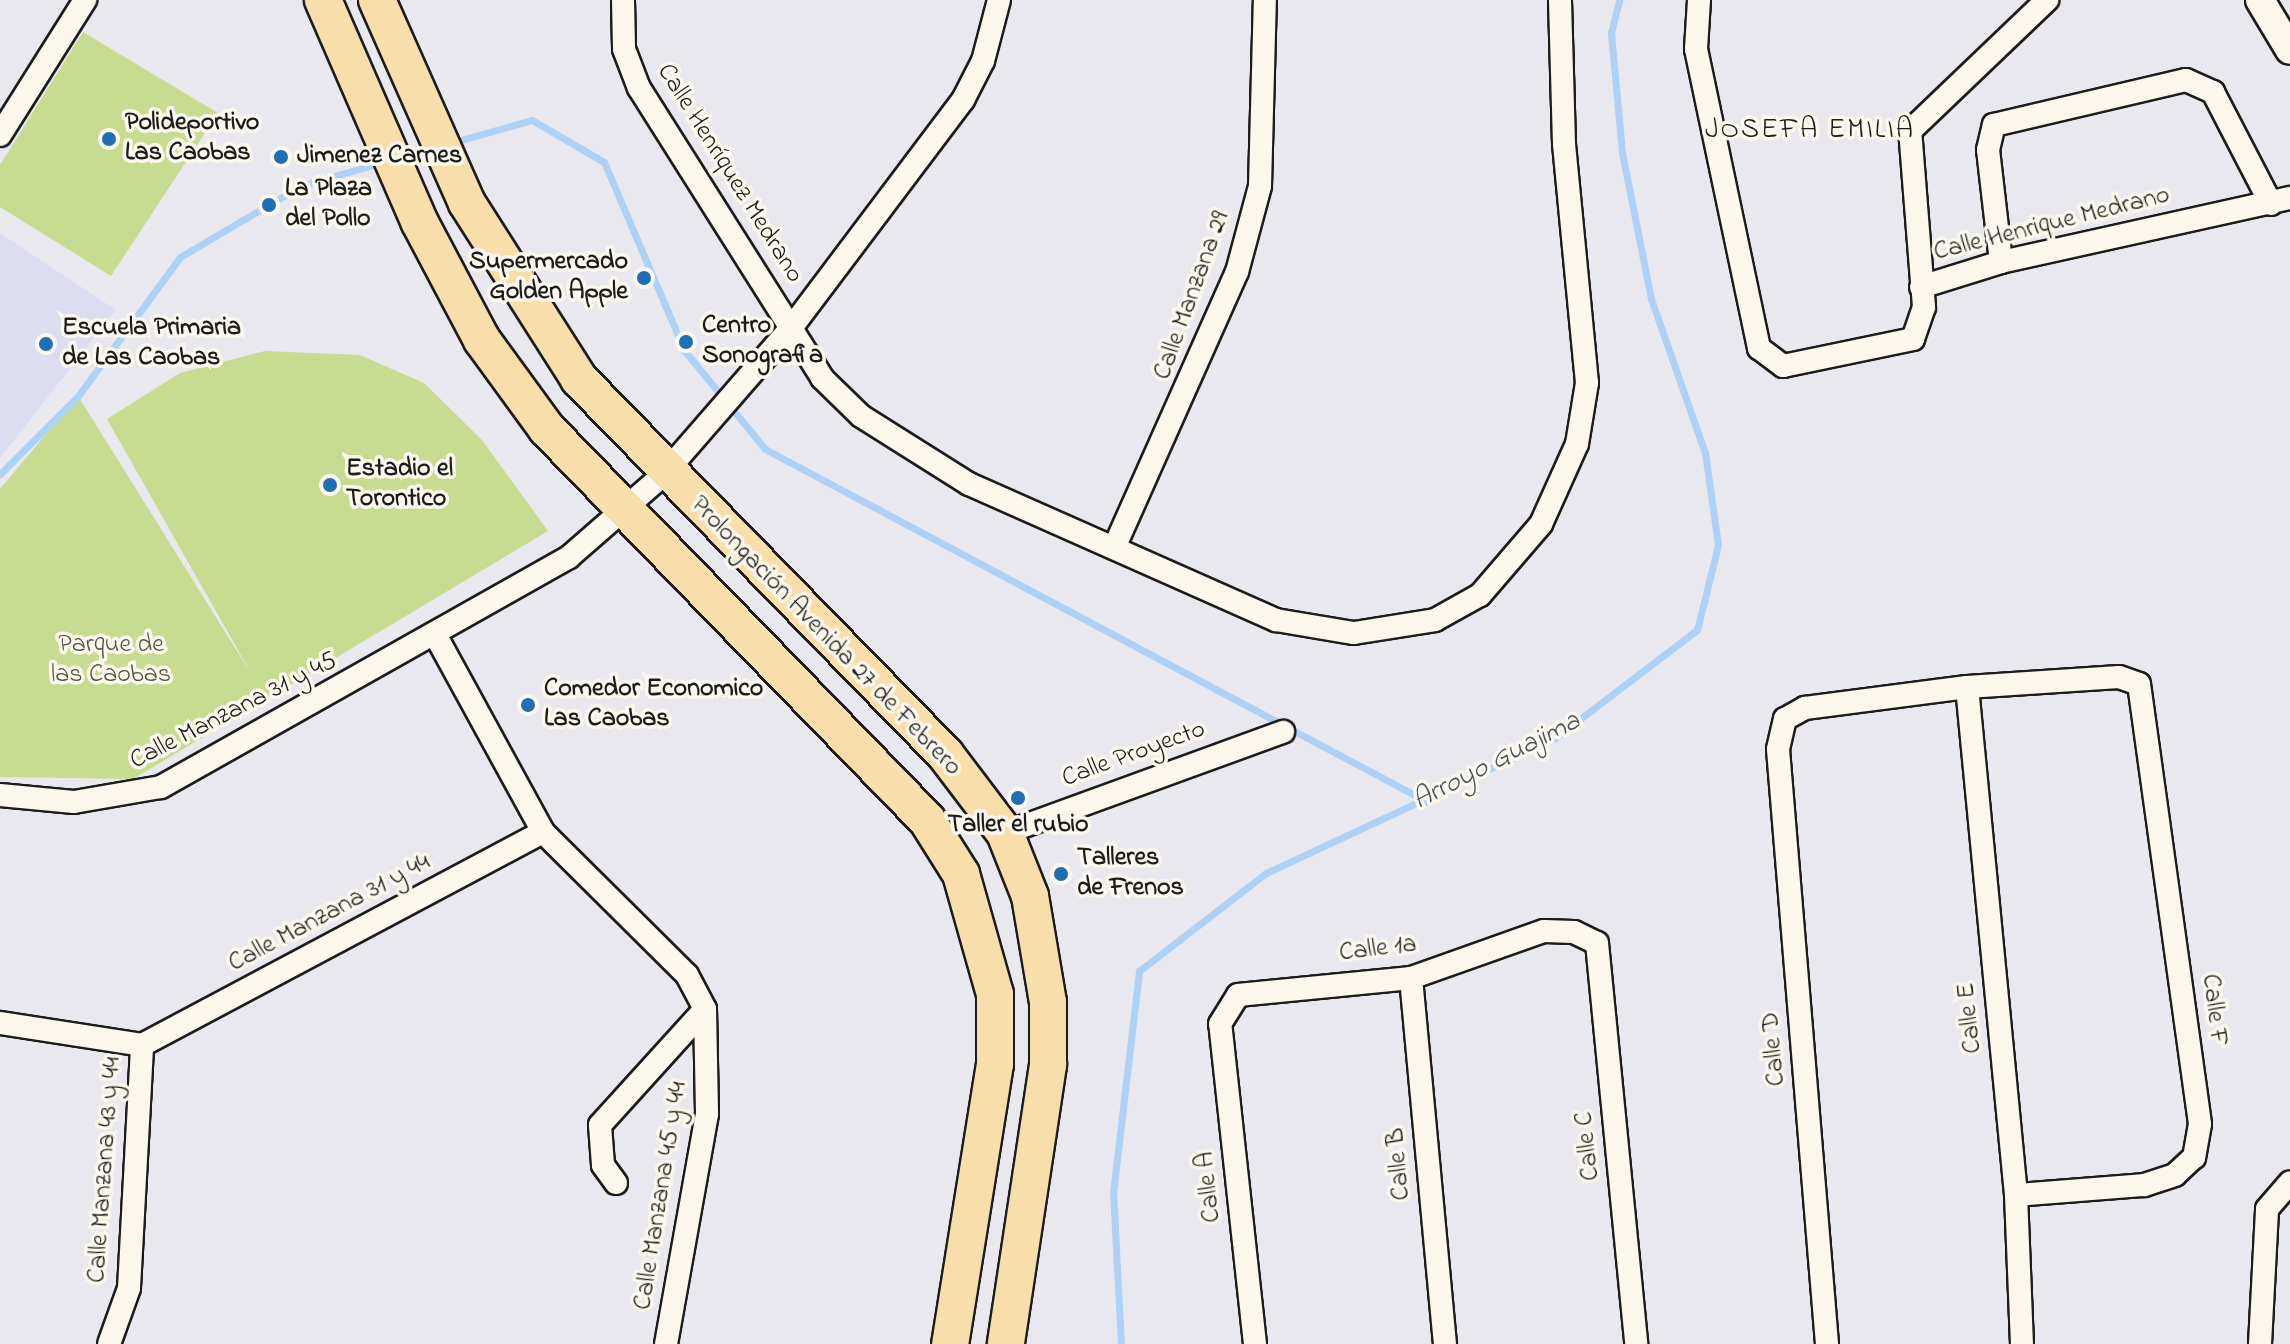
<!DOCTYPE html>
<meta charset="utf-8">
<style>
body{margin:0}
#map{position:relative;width:2290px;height:1344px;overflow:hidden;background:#e9e8ef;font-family:"Indie Flower",sans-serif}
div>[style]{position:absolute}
.built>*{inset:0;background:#dcddf1}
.green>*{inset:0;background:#c7dc91}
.stream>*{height:7px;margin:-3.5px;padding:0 3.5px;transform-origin:3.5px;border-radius:3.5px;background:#aed2f7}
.roads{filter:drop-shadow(2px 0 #1c1c1c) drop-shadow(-2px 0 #1c1c1c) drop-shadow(0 2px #1c1c1c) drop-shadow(0 -2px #1c1c1c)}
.minor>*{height:22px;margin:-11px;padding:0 11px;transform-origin:11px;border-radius:11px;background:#fbf7ec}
.tertiary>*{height:28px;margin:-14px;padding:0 14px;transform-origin:14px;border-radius:14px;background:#fbf7ec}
.primary>*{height:36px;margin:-18px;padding:0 18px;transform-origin:18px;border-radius:18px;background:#f8deab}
.dots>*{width:22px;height:22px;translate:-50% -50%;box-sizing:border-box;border:4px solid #fbf7ec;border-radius:50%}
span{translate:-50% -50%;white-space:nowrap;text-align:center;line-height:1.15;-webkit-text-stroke:7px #fbf7ec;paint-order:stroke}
.poi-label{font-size:26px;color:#1c1c1c;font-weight:700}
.left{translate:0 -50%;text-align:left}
.right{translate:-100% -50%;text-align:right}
.street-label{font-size:26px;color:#1c1c1c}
.park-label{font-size:26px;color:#4f563f}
.neighbourhood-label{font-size:28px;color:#1c1c1c;letter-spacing:2px}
.water-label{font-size:28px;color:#48535e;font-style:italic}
</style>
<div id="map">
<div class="built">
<div style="clip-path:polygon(0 233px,116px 310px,0 458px)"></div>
</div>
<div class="green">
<div style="clip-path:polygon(83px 32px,218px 113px,111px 276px,0 207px,0 165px)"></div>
<div style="clip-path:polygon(265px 351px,360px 355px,424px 383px,482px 440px,548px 531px,133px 779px,0 777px,0 489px,78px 396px,252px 675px,107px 419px,180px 373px)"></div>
</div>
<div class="stream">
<div style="left:450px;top:143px;width:85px;rotate:-15.7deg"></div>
<div style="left:532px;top:120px;width:83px;rotate:30.3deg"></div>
<div style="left:604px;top:162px;width:204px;rotate:66.9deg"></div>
<div style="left:684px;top:350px;width:128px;rotate:50.7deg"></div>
<div style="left:765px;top:449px;width:749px;rotate:28.04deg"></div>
<div style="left:404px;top:156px;width:27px;rotate:-15deg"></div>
<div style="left:0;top:474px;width:110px;rotate:-45deg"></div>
<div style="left:78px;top:396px;width:172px;rotate:-53.7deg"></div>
<div style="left:180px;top:257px;width:142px;rotate:-30.5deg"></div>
<div style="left:302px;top:185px;width:85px;rotate:-15.7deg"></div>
<div style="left:1121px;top:1344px;width:151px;rotate:-93deg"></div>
<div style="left:1113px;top:1193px;width:224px;rotate:-83.3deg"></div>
<div style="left:1139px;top:971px;width:160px;rotate:-37.7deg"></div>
<div style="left:1266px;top:873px;width:319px;rotate:-25deg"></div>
<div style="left:1555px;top:738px;width:178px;rotate:-37.3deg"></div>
<div style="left:1697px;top:630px;width:88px;rotate:-76.1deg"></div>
<div style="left:1718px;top:545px;width:93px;rotate:-98deg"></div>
<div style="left:1705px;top:453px;width:163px;rotate:-109.3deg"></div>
<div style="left:1651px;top:299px;width:150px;rotate:-101.2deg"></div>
<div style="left:1622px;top:152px;width:120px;rotate:-95.3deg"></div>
<div style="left:1611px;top:33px;width:34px;rotate:-76deg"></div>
</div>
<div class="roads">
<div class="minor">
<div style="left:623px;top:0;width:49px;rotate:88.8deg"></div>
<div style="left:624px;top:49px;width:42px;rotate:69deg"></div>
<div style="left:639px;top:88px;width:343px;rotate:57.7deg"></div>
<div style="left:822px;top:378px;width:54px;rotate:44.3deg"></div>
<div style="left:861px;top:416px;width:128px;rotate:32.2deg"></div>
<div style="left:969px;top:484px;width:336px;rotate:23.9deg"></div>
<div style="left:1276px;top:620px;width:79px;rotate:9.5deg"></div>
<div style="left:1354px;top:633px;width:82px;rotate:-9.1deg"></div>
<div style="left:1435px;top:620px;width:51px;rotate:-29.1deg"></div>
<div style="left:1480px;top:595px;width:94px;rotate:-49.3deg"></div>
<div style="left:1541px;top:524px;width:88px;rotate:-65.8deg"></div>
<div style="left:1577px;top:444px;width:62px;rotate:-80.7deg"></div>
<div style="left:1587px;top:383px;width:240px;rotate:-95.5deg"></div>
<div style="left:1564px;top:144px;width:144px;rotate:-91.6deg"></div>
<div style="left:1699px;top:0;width:49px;rotate:93.5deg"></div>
<div style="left:1696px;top:49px;width:306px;rotate:78.1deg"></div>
<div style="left:1759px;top:348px;width:30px;rotate:37deg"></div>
<div style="left:1783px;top:366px;width:133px;rotate:-11.7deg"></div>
<div style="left:1913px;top:339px;width:34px;rotate:-71deg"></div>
<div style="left:1924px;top:307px;width:177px;rotate:-94.5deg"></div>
<div style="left:1910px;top:131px;width:190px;rotate:-43.7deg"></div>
<div style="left:0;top:135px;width:160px;rotate:-57.8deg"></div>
<div style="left:2001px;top:262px;width:113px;rotate:-96.6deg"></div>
<div style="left:1988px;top:150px;width:26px;rotate:-77deg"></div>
<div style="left:1994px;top:125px;width:197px;rotate:-13.2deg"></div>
<div style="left:2186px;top:80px;width:30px;rotate:24deg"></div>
<div style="left:2213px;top:92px;width:126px;rotate:62.6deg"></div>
<div style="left:1921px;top:287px;width:84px;rotate:-17.4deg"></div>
<div style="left:2001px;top:262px;width:296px;rotate:-12.5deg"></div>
<div style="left:1114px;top:548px;width:302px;rotate:-66deg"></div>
<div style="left:1237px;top:272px;width:89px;rotate:-75deg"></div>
<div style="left:1260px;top:186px;width:186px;rotate:-88.5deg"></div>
<div style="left:437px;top:638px;width:221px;rotate:61.3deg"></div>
<div style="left:543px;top:832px;width:203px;rotate:44.8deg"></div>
<div style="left:687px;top:975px;width:38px;rotate:62deg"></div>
<div style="left:705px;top:1009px;width:105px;rotate:88.9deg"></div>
<div style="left:707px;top:1114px;width:234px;rotate:100.1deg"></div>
<div style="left:1967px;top:687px;width:510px;rotate:84.49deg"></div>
<div style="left:2016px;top:1195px;width:149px;rotate:87.7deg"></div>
<div style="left:0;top:795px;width:74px;rotate:5.4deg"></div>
<div style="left:74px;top:802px;width:88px;rotate:-9.8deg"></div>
<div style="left:161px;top:787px;width:468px;rotate:-29.4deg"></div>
<div style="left:569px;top:557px;width:126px;rotate:-41.1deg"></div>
<div style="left:664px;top:474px;width:194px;rotate:-49deg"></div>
<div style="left:791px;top:328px;width:286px;rotate:-53deg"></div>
<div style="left:963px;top:100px;width:44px;rotate:-62.9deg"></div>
<div style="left:983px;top:61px;width:63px;rotate:-75.3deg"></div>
<div style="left:1005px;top:833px;width:296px;rotate:-20deg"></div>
<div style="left:1411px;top:978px;width:368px;rotate:84.7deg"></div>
<div style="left:0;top:1023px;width:144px;rotate:8.8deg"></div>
<div style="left:142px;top:1045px;width:454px;rotate:-28deg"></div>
<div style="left:616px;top:1183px;width:22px;rotate:-126deg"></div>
<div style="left:603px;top:1165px;width:40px;rotate:-94.3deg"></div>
<div style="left:600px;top:1125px;width:156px;rotate:-47.8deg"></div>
<div style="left:109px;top:1344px;width:59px;rotate:-70.3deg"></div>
<div style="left:129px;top:1288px;width:243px;rotate:-86.9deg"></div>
<div style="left:1255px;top:1344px;width:322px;rotate:-96.2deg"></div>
<div style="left:1220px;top:1024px;width:34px;rotate:-58deg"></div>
<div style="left:1238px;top:995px;width:174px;rotate:-5.6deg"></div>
<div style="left:1411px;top:978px;width:141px;rotate:-19.5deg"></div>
<div style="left:1544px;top:931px;width:30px;rotate:2deg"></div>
<div style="left:1574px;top:932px;width:25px;rotate:26deg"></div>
<div style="left:1597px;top:943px;width:403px;rotate:84.4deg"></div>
<div style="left:1827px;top:1344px;width:597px;rotate:-94.71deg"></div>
<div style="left:1778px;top:749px;width:31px;rotate:-77deg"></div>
<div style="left:1785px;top:719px;width:23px;rotate:-29deg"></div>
<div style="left:1805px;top:708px;width:163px;rotate:-7.4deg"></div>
<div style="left:1967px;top:687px;width:152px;rotate:-3.8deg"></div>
<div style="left:2119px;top:677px;width:21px;rotate:19deg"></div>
<div style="left:2139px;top:684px;width:444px;rotate:82.1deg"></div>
<div style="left:2200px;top:1124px;width:34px;rotate:100deg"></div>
<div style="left:2194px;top:1157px;width:26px;rotate:137deg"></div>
<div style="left:2175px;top:1175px;width:33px;rotate:162deg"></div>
<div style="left:2144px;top:1185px;width:128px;rotate:175.5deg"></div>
<div style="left:2260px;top:1344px;width:135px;rotate:-87deg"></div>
<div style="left:2267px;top:1209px;width:35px;rotate:-49deg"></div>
</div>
<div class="tertiary">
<div style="left:2260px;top:0;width:58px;rotate:59deg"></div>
</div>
<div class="primary">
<div style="left:323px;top:0;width:241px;rotate:66.5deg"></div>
<div style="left:419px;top:221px;width:135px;rotate:62.1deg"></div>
<div style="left:482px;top:340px;width:110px;rotate:53.9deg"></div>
<div style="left:547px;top:429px;width:545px;rotate:45.82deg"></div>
<div style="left:927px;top:820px;width:64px;rotate:57.8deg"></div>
<div style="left:961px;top:874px;width:125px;rotate:74.2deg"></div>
<div style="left:995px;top:994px;width:70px;rotate:90deg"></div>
<div style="left:995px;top:1064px;width:284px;rotate:99.1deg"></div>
<div style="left:377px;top:0;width:222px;rotate:66.1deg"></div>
<div style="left:467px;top:203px;width:209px;rotate:57.5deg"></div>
<div style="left:579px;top:379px;width:524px;rotate:45.7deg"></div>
<div style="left:945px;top:754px;width:99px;rotate:52.8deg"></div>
<div style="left:1005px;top:833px;width:68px;rotate:68.4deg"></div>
<div style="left:1030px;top:896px;width:108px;rotate:80.4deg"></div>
<div style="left:1048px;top:1002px;width:63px;rotate:90deg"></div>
<div style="left:1048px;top:1065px;width:282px;rotate:98.6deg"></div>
</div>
</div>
<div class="dots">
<div style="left:109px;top:139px;background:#1f6fb2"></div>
<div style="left:281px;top:157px;background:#1f6fb2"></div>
<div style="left:269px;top:205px;background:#1f6fb2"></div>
<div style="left:644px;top:278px;background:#1f6fb2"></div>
<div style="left:686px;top:342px;background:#1f6fb2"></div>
<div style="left:46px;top:344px;background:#1f6fb2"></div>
<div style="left:330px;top:485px;background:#1f6fb2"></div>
<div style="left:528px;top:705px;background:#1f6fb2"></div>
<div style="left:1018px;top:798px;background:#1f6fb2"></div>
<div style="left:1061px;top:874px;background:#1f6fb2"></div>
</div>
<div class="poi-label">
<span class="left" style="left:125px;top:139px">Polideportivo<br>Las Caobas</span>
<span class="left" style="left:297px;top:157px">Jimenez Carnes</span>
<span class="left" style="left:285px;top:205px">La Plaza<br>del Pollo</span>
<span class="right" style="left:628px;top:278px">Supermercado<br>Golden Apple</span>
<span class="left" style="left:702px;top:342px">Centro<br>Sonografia</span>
<span class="left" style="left:62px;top:344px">Escuela Primaria<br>de Las Caobas</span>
<span class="left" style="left:346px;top:485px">Estadio el<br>Torontico</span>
<span class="left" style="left:544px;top:705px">Comedor Economico<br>Las Caobas</span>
<span style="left:1018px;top:826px">Taller el rubio</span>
<span class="left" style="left:1077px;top:874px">Talleres<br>de Frenos</span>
</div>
<div class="street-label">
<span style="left:729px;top:174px;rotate:58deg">Calle Henríquez Medrano</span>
<span style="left:2052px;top:225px;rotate:-14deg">Calle Henrique Medrano</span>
<span style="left:1193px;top:296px;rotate:-70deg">Calle Manzana 29</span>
<span style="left:825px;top:637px;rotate:46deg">Prolongación Avenida 27 de Febrero</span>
<span style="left:234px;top:712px;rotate:-27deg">Calle Manzana 31 y 45</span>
<span style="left:1134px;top:755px;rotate:-20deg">Calle Proyecto</span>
<span style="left:330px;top:914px;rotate:-28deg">Calle Manzana 31 y 44</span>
<span style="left:1378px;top:950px;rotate:-7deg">Calle 1a</span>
<span style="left:2213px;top:1010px;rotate:83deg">Calle F</span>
<span style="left:1971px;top:1018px;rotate:-96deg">Calle E</span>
<span style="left:1775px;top:1049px;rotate:-95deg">Calle D</span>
<span style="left:1589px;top:1146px;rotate:-96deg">Calle C</span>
<span style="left:1400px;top:1164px;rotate:-95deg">Calle B</span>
<span style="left:106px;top:1170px;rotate:-86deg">Calle Manzana 43 y 44</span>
<span style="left:1210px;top:1187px;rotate:-96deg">Calle A</span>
<span style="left:662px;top:1196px;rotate:-81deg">Calle Manzana 45 y 44</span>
</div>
<div class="park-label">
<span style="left:111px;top:661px">Parque de<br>las Caobas</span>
</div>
<div class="neighbourhood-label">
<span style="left:1810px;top:131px">JOSEFA EMILIA</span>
</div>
<div class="water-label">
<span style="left:1497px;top:762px;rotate:-27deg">Arroyo Guajima</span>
</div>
</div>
